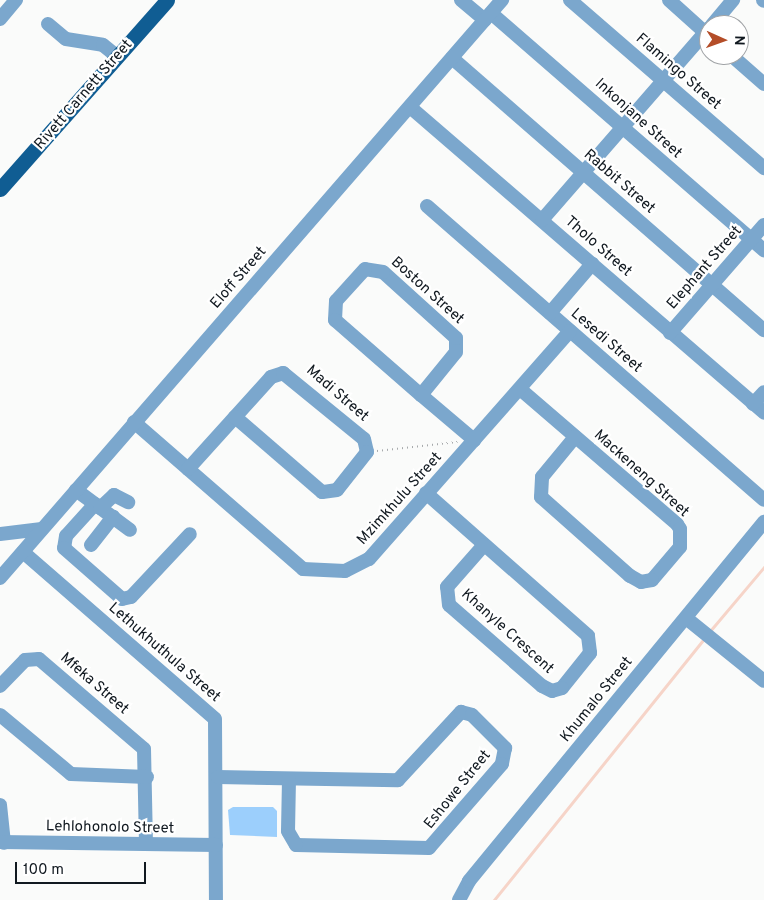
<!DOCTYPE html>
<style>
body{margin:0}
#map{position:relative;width:764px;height:900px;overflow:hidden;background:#fafbfa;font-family:Overpass,sans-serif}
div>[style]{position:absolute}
.stream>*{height:2.5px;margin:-1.25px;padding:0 1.25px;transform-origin:1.25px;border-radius:1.25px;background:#f6d4c8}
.building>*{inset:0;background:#9ccffc}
.path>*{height:2px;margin-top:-1px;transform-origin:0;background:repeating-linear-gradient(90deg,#a7aaac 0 1px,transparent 0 5px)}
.minor>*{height:14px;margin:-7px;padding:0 7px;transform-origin:7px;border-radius:7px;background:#7ba7cd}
.major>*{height:15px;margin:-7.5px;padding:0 7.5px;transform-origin:7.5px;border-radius:7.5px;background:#105d93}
span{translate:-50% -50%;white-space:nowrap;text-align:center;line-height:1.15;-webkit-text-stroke:4.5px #fff;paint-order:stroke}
.street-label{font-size:15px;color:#111920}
.north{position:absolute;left:699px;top:15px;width:50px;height:50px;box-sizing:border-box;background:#fff;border:1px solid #a0a3a6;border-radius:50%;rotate:92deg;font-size:14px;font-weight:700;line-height:20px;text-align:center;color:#111920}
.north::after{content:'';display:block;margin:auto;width:18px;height:22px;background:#b44d28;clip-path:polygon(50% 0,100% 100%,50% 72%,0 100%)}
.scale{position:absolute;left:15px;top:862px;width:131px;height:22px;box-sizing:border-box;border:2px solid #111920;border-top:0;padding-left:6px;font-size:15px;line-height:18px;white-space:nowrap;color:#111920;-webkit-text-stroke:4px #fff;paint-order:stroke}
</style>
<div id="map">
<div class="stream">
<div style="left:710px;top:631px;width:84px;rotate:-49.8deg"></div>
<div style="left:494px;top:900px;width:335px;rotate:-51.2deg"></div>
</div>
<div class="building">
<div style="clip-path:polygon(233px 807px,273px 807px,277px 811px,277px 837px,230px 835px,228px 810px)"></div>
</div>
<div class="path">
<div style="left:377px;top:451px;width:81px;rotate:-6.4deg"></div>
</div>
<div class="minor">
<div style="left:461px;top:0;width:31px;rotate:40deg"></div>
<div style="left:570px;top:0;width:257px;rotate:40.9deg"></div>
<div style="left:669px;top:0;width:54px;rotate:42deg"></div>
<div style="left:763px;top:0;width:1px;rotate:45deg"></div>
<div style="left:491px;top:13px;width:362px;rotate:41deg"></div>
<div style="left:0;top:19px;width:25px;rotate:-50deg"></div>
<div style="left:48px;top:24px;width:23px;rotate:40deg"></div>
<div style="left:66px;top:39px;width:37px;rotate:9deg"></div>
<div style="left:103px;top:45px;width:19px;rotate:39deg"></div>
<div style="left:712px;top:25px;width:33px;rotate:-50deg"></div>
<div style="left:731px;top:55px;width:44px;rotate:41.3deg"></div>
<div style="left:452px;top:58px;width:414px;rotate:41.1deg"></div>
<div style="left:410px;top:107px;width:468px;rotate:40.8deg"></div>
<div style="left:427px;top:206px;width:447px;rotate:41.1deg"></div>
<div style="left:542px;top:220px;width:254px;rotate:-49deg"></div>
<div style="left:550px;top:313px;width:65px;rotate:-49.4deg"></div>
<div style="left:670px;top:333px;width:143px;rotate:-49deg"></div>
<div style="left:520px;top:389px;width:207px;rotate:40.7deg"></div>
<div style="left:677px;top:524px;width:6px;rotate:59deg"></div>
<div style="left:680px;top:529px;width:18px;rotate:90deg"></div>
<div style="left:680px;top:547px;width:43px;rotate:130.3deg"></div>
<div style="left:652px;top:580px;width:11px;rotate:170deg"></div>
<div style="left:641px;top:582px;width:13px;rotate:-151deg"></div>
<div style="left:630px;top:576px;width:119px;rotate:-138.4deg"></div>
<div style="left:541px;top:497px;width:20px;rotate:-87deg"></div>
<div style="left:542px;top:477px;width:52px;rotate:-50.5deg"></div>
<div style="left:421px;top:395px;width:55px;rotate:-50.9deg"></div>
<div style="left:456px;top:352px;width:14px;rotate:-90deg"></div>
<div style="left:456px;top:338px;width:98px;rotate:-137.9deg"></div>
<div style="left:383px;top:272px;width:18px;rotate:-171deg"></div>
<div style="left:365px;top:269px;width:43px;rotate:132.2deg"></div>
<div style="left:336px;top:301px;width:19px;rotate:93deg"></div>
<div style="left:335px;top:320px;width:114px;rotate:41.1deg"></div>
<div style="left:421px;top:395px;width:70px;rotate:40.3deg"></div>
<div style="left:753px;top:404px;width:16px;rotate:-47deg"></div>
<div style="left:134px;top:422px;width:224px;rotate:41deg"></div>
<div style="left:303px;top:569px;width:42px;rotate:2.7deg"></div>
<div style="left:345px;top:571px;width:27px;rotate:-27deg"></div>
<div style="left:369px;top:559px;width:304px;rotate:-48.6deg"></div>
<div style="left:188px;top:469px;width:124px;rotate:-47.9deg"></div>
<div style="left:271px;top:377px;width:13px;rotate:-18deg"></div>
<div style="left:283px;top:373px;width:104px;rotate:39.2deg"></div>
<div style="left:364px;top:439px;width:13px;rotate:77deg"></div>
<div style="left:367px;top:452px;width:48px;rotate:128.3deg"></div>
<div style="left:337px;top:490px;width:15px;rotate:172deg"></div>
<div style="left:322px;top:492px;width:115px;rotate:-139.2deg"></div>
<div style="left:76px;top:490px;width:67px;rotate:36.5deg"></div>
<div style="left:426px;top:493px;width:216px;rotate:41.4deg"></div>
<div style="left:588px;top:636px;width:17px;rotate:83deg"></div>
<div style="left:590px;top:653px;width:45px;rotate:128.7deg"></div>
<div style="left:562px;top:688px;width:10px;rotate:163deg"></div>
<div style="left:552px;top:691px;width:11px;rotate:-153deg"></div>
<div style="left:542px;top:686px;width:123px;rotate:-138.9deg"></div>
<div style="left:449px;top:605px;width:18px;rotate:-96deg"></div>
<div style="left:447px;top:587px;width:56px;rotate:-48.6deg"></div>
<div style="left:95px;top:504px;width:43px;rotate:132.2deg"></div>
<div style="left:66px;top:536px;width:12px;rotate:99deg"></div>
<div style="left:64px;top:548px;width:77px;rotate:41.3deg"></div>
<div style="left:122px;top:599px;width:9px;rotate:-13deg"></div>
<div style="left:131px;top:597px;width:86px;rotate:-46.9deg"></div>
<div style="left:100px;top:508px;width:19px;rotate:-43deg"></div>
<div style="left:114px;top:495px;width:16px;rotate:27deg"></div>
<div style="left:0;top:534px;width:42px;rotate:-6.8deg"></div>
<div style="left:91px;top:545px;width:36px;rotate:-52deg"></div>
<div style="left:23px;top:552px;width:254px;rotate:41deg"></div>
<div style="left:215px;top:719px;width:181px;rotate:89.7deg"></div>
<div style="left:0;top:578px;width:766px;rotate:-49.03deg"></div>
<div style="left:686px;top:618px;width:100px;rotate:38.9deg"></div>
<div style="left:0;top:686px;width:36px;rotate:-46deg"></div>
<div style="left:25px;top:660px;width:14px;rotate:-4deg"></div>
<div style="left:39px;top:659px;width:138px;rotate:40.6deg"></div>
<div style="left:144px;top:749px;width:95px;rotate:88.8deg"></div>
<div style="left:0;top:715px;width:92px;rotate:39.7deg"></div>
<div style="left:71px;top:774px;width:76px;rotate:2.3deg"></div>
<div style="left:218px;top:777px;width:180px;rotate:1deg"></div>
<div style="left:398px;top:780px;width:93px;rotate:-47.2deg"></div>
<div style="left:461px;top:712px;width:11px;rotate:15deg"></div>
<div style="left:472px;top:715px;width:47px;rotate:45deg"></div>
<div style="left:505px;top:748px;width:16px;rotate:101deg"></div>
<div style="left:502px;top:764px;width:111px;rotate:131deg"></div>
<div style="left:429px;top:848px;width:133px;rotate:-178.7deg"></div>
<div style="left:296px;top:845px;width:16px;rotate:-120deg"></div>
<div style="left:288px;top:831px;width:52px;rotate:-88.9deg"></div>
<div style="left:0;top:805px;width:38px;rotate:84deg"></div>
<div style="left:0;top:842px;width:216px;rotate:0.8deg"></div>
<div style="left:459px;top:900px;width:21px;rotate:-62deg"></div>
<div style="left:469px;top:881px;width:465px;rotate:-50.6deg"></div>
</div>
<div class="major">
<div style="left:0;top:189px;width:252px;rotate:-48.5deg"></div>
</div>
<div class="street-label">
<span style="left:678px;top:72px;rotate:41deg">Flamingo Street</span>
<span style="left:84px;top:95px;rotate:-49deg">Rivett Carnett Street</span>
<span style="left:638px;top:119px;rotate:42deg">Inkonjane Street</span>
<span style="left:619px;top:182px;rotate:41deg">Rabbit Street</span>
<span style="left:598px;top:247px;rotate:41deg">Tholo Street</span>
<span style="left:705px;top:268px;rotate:-49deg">Elephant Street</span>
<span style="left:239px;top:278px;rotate:-49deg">Eloff Street</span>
<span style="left:427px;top:291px;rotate:42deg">Boston Street</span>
<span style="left:606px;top:341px;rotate:41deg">Lesedi Street</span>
<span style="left:337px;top:394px;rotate:41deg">Madi Street</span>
<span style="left:641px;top:474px;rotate:42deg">Mackeneng Street</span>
<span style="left:400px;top:499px;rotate:-48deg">Mzimkhulu Street</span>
<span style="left:507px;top:632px;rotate:42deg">Khanyle Crescent</span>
<span style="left:164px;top:653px;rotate:41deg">Lethukhuthula Street</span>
<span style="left:94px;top:684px;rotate:41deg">Mfeka Street</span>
<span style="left:597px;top:700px;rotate:-51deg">Khumalo Street</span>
<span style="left:458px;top:790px;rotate:-51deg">Eshowe Street</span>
<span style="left:110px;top:828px;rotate:1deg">Lehlohonolo Street</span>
</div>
<div class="north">N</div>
<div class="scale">100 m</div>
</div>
